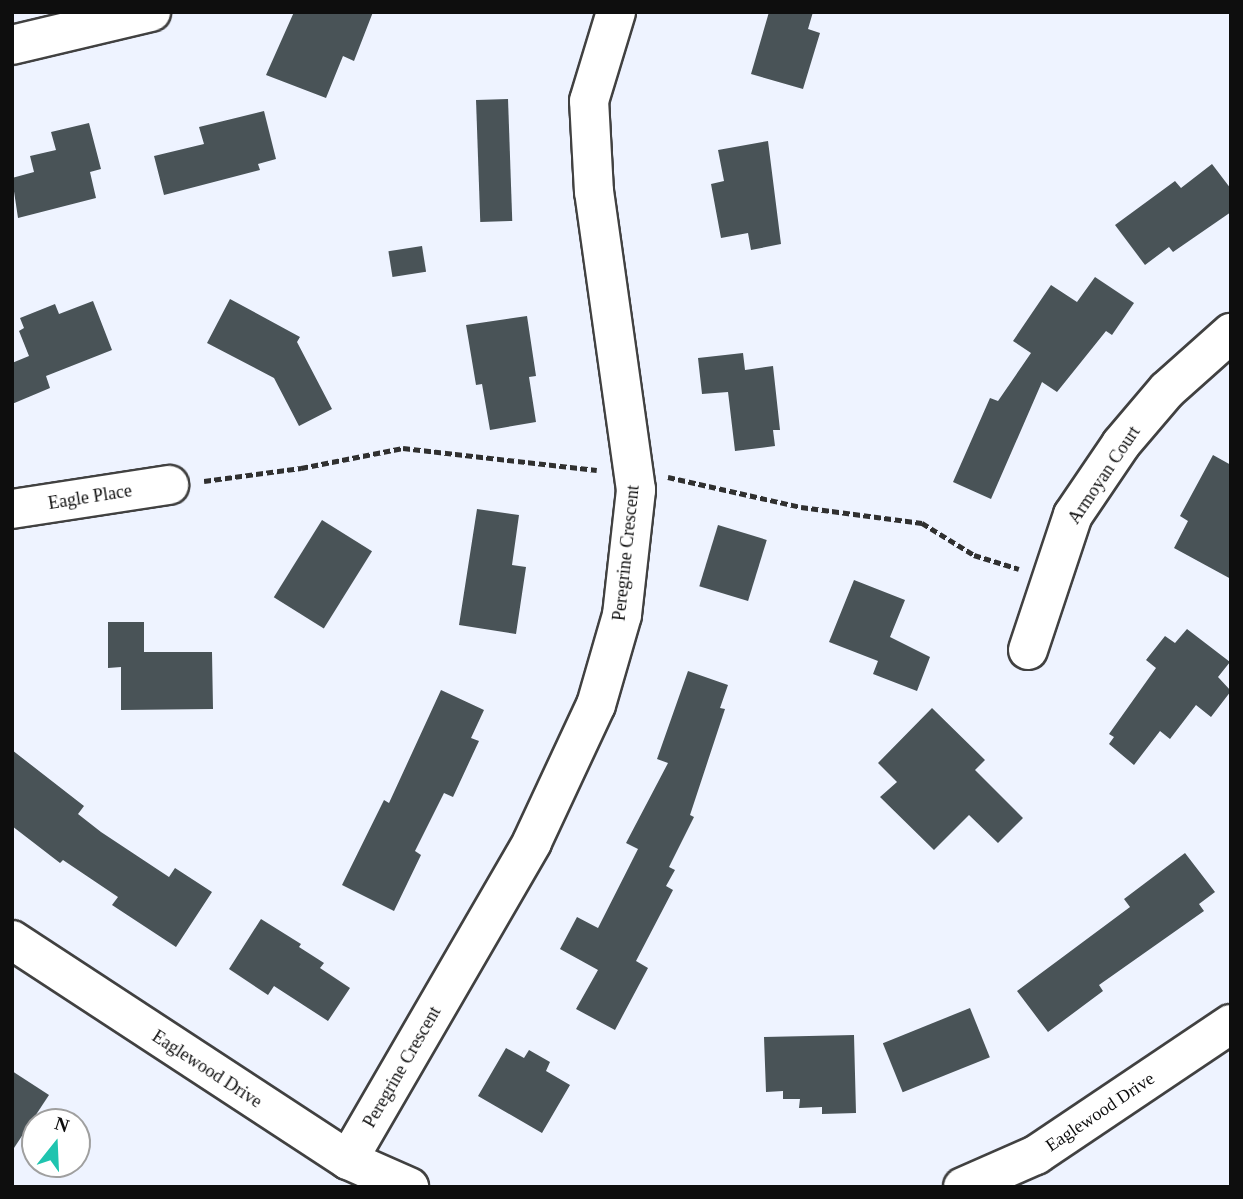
<!DOCTYPE html>
<style>
body{margin:0}
#map{position:relative;width:1243px;height:1199px;overflow:hidden;background:#eef3ff;font-family:Georgia,serif}
div>[style]{position:absolute}
.building>*{inset:0;background:#495357;transform-origin:0 0}
.path>*{height:4.5px;margin-top:-2.25px;transform-origin:0;background:repeating-linear-gradient(90deg,#303030 0 7px,transparent 0 10.5px)}
.roads{filter:drop-shadow(2px 0 #414141) drop-shadow(-2px 0 #414141) drop-shadow(0 2px #414141) drop-shadow(0 -2px #414141)}
.minor>*{height:38px;margin:-19px;padding:0 19px;transform-origin:19px;border-radius:19px;background:#fff}
span{translate:-50% -50%;white-space:nowrap;text-align:center;line-height:1.15;-webkit-text-stroke:7px #fff;paint-order:stroke}
.street-label{font-size:18px;color:#0e0e0e}
.frame{position:absolute;inset:0;border:14px solid #0e0e0e;pointer-events:none}
.north{position:absolute;left:21px;top:1108px;width:70px;height:70px;box-sizing:border-box;background:#fff;border:2px solid #9f9f9f;border-radius:50%;rotate:18deg;font-size:19px;font-weight:700;line-height:28px;text-align:center;color:#0e0e0e}
.north::after{content:'';display:block;margin:auto;width:24px;height:32px;background:#1fc4af;clip-path:polygon(50% 0,100% 100%,50% 72%,0 100%)}
</style>
<div id="map">
<div class="building">
<div style="clip-path:polygon(294px 12px,373px 12px,354px 61px,343px 56px,326px 98px,266px 75px)"></div>
<div style="clip-path:polygon(769px 12px,813px 12px,808px 29px,820px 33px,803px 89px,751px 74px)"></div>
<div style="left:508px;top:99px;width:122px;height:32px;rotate:88deg"></div>
<div style="clip-path:polygon(264px 111px,276px 159px,258px 164px,260px 170px,164px 195px,154px 156px,204px 144px,199px 127px)"></div>
<div style="clip-path:polygon(89px 123px,101px 169px,90px 172px,96px 198px,18px 218px,12px 178px,34px 172px,30px 156px,56px 150px,51px 132px)"></div>
<div style="clip-path:polygon(768px 141px,781px 244px,751px 250px,748px 233px,721px 238px,711px 184px,724px 181px,718px 150px)"></div>
<div style="clip-path:polygon(1212px 164px,1231px 189px,1231px 212px,1173px 252px,1169px 247px,1145px 265px,1115px 225px,1175px 181px,1181px 188px)"></div>
<div style="left:422px;top:246px;width:26px;height:34px;rotate:81deg"></div>
<div style="clip-path:polygon(1095px 277px,1134px 303px,1112px 335px,1106px 331px,1057px 392px,1042px 382px,991px 499px,953px 482px,990px 398px,998px 401px,1031px 353px,1013px 341px,1051px 285px,1077px 302px)"></div>
<div style="clip-path:polygon(230px 299px,300px 337px,297px 342px,332px 409px,299px 426px,274px 378px,207px 343px)"></div>
<div style="clip-path:polygon(93px 301px,112px 350px,46px 376px,50px 388px,12px 404px,12px 363px,29px 356px,19px 331px,24px 328px,20px 318px,55px 304px,59px 314px)"></div>
<div style="clip-path:polygon(527px 316px,536px 376px,529px 377px,536px 422px,490px 430px,482px 384px,476px 385px,466px 325px)"></div>
<div style="clip-path:polygon(743px 353px,745px 370px,773px 366px,780px 430px,773px 430px,775px 446px,735px 451px,728px 392px,702px 394px,698px 358px)"></div>
<div style="clip-path:polygon(1213px 455px,1231px 465px,1231px 579px,1174px 548px,1188px 521px,1180px 516px)"></div>
<div style="clip-path:polygon(477px 509px,519px 515px,512px 565px,526px 567px,516px 634px,459px 625px)"></div>
<div style="left:322px;top:520px;width:59px;height:91px;rotate:32deg"></div>
<div style="left:718px;top:525px;width:51px;height:64px;rotate:17deg"></div>
<div style="clip-path:polygon(854px 580px,905px 600px,890px 637px,930px 657px,917px 691px,873px 674px,878px 661px,829px 642px)"></div>
<div style="clip-path:polygon(108px 622px,144px 622px,144px 652px,212px 652px,213px 709px,121px 710px,121px 667px,108px 668px)"></div>
<div style="clip-path:polygon(1187px 629px,1230px 662px,1218px 677px,1231px 691px,1211px 717px,1196px 705px,1170px 739px,1160px 731px,1134px 765px,1109px 744px,1114px 737px,1109px 734px,1156px 668px,1146px 660px,1165px 636px,1175px 643px)"></div>
<div style="clip-path:polygon(688px 671px,728px 685px,720px 708px,725px 709px,690px 815px,694px 817px,669px 867px,675px 870px,666px 886px,673px 890px,636px 961px,648px 968px,615px 1030px,576px 1009px,598px 970px,560px 949px,577px 917px,598px 928px,638px 849px,626px 843px,668px 763px,657px 759px)"></div>
<div style="clip-path:polygon(441px 690px,484px 710px,471px 738px,479px 741px,453px 797px,444px 793px,415px 851px,421px 855px,394px 911px,342px 885px,384px 800px,389px 803px)"></div>
<div style="clip-path:polygon(932px 708px,985px 760px,975px 770px,1023px 818px,998px 843px,969px 815px,934px 850px,880px 797px,897px 782px,878px 763px)"></div>
<div style="clip-path:polygon(12px 750px,84px 806px,78px 814px,101px 832px,169px 877px,175px 868px,212px 892px,176px 947px,112px 905px,118px 897px,63px 860px,60px 863px,12px 826px)"></div>
<div style="clip-path:polygon(1185px 853px,1215px 892px,1199px 904px,1204px 911px,1099px 985px,1103px 991px,1048px 1032px,1017px 991px,1130px 907px,1124px 899px)"></div>
<div style="clip-path:polygon(261px 919px,301px 944px,299px 947px,324px 963px,320px 968px,350px 988px,328px 1021px,274px 986px,268px 995px,229px 969px)"></div>
<div style="left:970px;top:1008px;width:53px;height:94px;rotate:68deg"></div>
<div style="clip-path:polygon(854px 1035px,856px 1113px,822px 1114px,822px 1107px,799px 1108px,800px 1099px,783px 1099px,783px 1091px,766px 1092px,764px 1037px)"></div>
<div style="clip-path:polygon(506px 1048px,524px 1058px,529px 1050px,550px 1062px,546px 1071px,570px 1085px,542px 1133px,478px 1096px)"></div>
<div style="clip-path:polygon(12px 1071px,49px 1095px,12px 1151px)"></div>
</div>
<div class="path">
<div style="left:668px;top:477px;width:136px;rotate:12.7deg"></div>
<div style="left:801px;top:507px;width:122px;rotate:7.5deg"></div>
<div style="left:922px;top:523px;width:61px;rotate:31.6deg"></div>
<div style="left:974px;top:555px;width:47px;rotate:17.3deg"></div>
<div style="left:204px;top:481px;width:98px;rotate:-7.6deg"></div>
<div style="left:301px;top:468px;width:104px;rotate:-11.1deg"></div>
<div style="left:403px;top:448px;width:195px;rotate:6.5deg"></div>
</div>
<div class="roads">
<div class="minor">
<div style="left:12px;top:45px;width:143px;rotate:-13.4deg"></div>
<div style="left:12px;top:509px;width:159px;rotate:-8.7deg"></div>
<div style="left:1028px;top:650px;width:142px;rotate:-71.6deg"></div>
<div style="left:1073px;top:515px;width:86px;rotate:-55.9deg"></div>
<div style="left:1121px;top:444px;width:71px;rotate:-49.6deg"></div>
<div style="left:1167px;top:390px;width:86px;rotate:-41.7deg"></div>
<div style="left:12px;top:940px;width:402px;rotate:33.2deg"></div>
<div style="left:348px;top:1160px;width:67px;rotate:23.9deg"></div>
<div style="left:348px;top:1160px;width:367px;rotate:-59.9deg"></div>
<div style="left:532px;top:842px;width:151px;rotate:-65deg"></div>
<div style="left:596px;top:705px;width:94px;rotate:-73.9deg"></div>
<div style="left:622px;top:615px;width:126px;rotate:-83.6deg"></div>
<div style="left:636px;top:490px;width:301px;rotate:-98deg"></div>
<div style="left:594px;top:192px;width:91px;rotate:-93.1deg"></div>
<div style="left:589px;top:101px;width:93px;rotate:-73.1deg"></div>
<div style="left:963px;top:1187px;width:80px;rotate:-23.7deg"></div>
<div style="left:1036px;top:1155px;width:235px;rotate:-33.9deg"></div>
</div>
</div>
<div class="street-label">
<span style="left:1104px;top:475px;rotate:-56deg">Armoyan Court</span>
<span style="left:90px;top:497px;rotate:-9deg">Eagle Place</span>
<span style="left:626px;top:553px;rotate:-84deg">Peregrine Crescent</span>
<span style="left:402px;top:1067px;rotate:-60deg">Peregrine Crescent</span>
<span style="left:207px;top:1069px;rotate:33deg">Eaglewood Drive</span>
<span style="left:1100px;top:1112px;rotate:-34deg">Eaglewood Drive</span>
</div>
<div class="frame"></div>
<div class="north">N</div>
</div>
